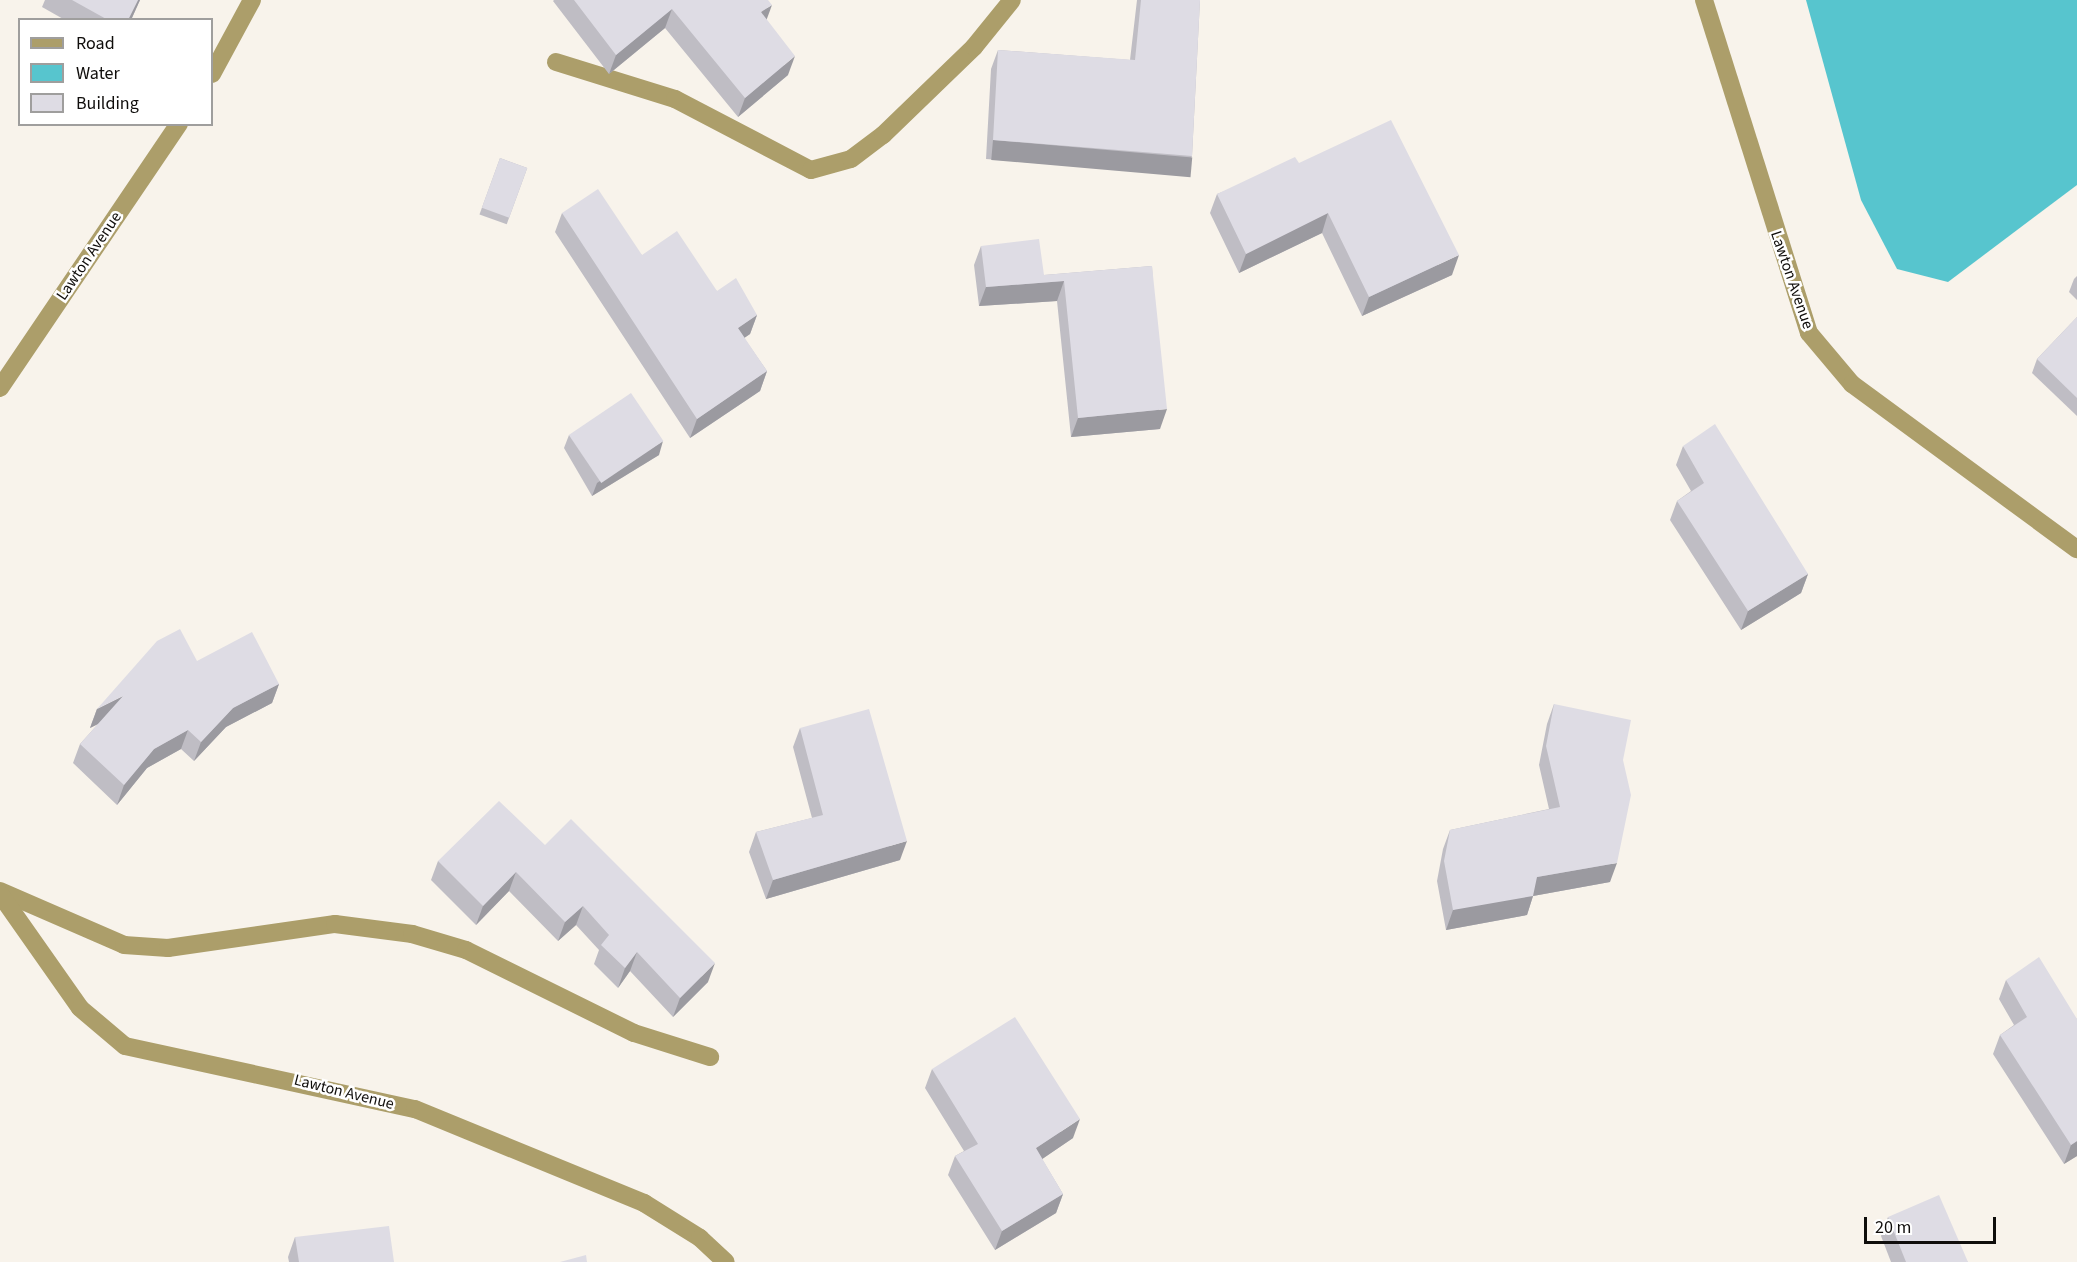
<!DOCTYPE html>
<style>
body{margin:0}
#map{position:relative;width:2077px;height:1262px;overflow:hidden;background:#f8f3eb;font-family:"Source Sans 3",sans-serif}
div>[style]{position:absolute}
.water>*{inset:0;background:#57c5ce}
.lane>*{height:18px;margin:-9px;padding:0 9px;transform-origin:9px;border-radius:9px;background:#ac9e6a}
.street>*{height:18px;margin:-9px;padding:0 9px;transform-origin:9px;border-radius:9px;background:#ac9e6a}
.wall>*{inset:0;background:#bfbdc4;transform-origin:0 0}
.shaded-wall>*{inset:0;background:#9b9aa0;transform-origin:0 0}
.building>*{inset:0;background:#dedce4;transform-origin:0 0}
span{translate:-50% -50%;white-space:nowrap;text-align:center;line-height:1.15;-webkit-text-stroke:5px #fff;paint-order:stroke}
.street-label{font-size:16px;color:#0f0d0b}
.legend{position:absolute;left:18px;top:18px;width:195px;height:108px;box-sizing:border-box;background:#fff;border:2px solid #9f9e9d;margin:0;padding:8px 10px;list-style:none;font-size:18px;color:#0f0d0b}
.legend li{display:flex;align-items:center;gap:12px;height:30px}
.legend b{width:30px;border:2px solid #9f9e9d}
.scale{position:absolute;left:1864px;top:1217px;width:132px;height:27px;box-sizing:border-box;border:3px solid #0f0d0b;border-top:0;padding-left:8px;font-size:18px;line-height:21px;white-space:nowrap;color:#0f0d0b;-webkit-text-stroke:4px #fff;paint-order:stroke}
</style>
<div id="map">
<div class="water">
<div style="clip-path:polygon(1806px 0,2077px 0,2077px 185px,1948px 282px,1897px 269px,1861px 200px)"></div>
</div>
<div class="lane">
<div style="left:556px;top:62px;width:125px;rotate:17.3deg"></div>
<div style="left:675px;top:99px;width:153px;rotate:27.6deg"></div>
<div style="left:811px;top:170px;width:41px;rotate:-15.4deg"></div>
<div style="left:851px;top:159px;width:40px;rotate:-37deg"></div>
<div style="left:883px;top:135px;width:127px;rotate:-44deg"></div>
<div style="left:974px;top:47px;width:60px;rotate:-51deg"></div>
<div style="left:0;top:891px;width:135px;rotate:23.5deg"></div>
<div style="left:124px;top:945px;width:44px;rotate:3.9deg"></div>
<div style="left:168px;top:948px;width:169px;rotate:-8.2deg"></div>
<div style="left:335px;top:924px;width:78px;rotate:7.4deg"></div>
<div style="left:412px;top:934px;width:56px;rotate:16.5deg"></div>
<div style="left:466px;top:950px;width:187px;rotate:26.3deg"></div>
<div style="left:634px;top:1033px;width:80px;rotate:17.5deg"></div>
</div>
<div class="street">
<div style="left:1704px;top:0;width:349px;rotate:72.5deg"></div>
<div style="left:1809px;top:333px;width:67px;rotate:49.9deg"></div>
<div style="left:1852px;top:384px;width:279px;rotate:36.3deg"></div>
<div style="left:212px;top:74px;width:84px;rotate:-61.6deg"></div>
<div style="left:0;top:388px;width:319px;rotate:-55.9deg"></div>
<div style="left:0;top:894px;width:139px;rotate:54.9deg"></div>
<div style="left:80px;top:1008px;width:59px;rotate:40.2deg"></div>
<div style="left:125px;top:1046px;width:297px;rotate:12.3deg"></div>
<div style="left:415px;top:1109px;width:248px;rotate:22.3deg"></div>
<div style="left:644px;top:1203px;width:66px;rotate:32deg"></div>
<div style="left:700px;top:1238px;width:35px;rotate:43deg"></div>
</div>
<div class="wall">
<div style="clip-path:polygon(45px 0,140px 0,131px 20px,65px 20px,42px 7px)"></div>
<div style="clip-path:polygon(554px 0,768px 0,766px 20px,788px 75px,738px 117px,665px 28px,609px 74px,553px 1px)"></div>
<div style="clip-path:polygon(1137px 0,1200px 0,1192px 156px,1185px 175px,986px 159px,991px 69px,998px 50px,1130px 60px)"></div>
<div style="left:500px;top:158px;width:29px;height:60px;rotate:20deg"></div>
<div style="clip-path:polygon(1299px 163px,1452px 275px,1362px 316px,1322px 233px,1239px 273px,1210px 213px,1217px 194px)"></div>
<div style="clip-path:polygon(562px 213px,642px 255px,717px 291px,757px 315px,750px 334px,744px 338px,767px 371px,760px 391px,690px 438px,555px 232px)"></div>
<div style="clip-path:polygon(981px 246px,1044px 275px,1152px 266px,1160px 429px,1071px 437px,1057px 301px,979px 306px,974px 265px)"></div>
<div style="clip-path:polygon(2077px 276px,2077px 300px,2069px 292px,2074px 279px)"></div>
<div style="clip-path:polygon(2077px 317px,2077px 416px,2032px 373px,2037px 359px)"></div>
<div style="clip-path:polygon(569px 435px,659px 455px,592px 496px,564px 448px)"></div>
<div style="clip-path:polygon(1683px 446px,1808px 574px,1801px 593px,1741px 630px,1670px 520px,1677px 501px,1691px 491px,1676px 465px)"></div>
<div style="clip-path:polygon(197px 661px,279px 684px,272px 703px,226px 727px,194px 761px,181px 749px,147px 768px,117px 805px,73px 763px,80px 744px,98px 724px,90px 728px,97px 709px)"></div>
<div style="clip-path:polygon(1554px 704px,1623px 760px,1610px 882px,1533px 896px,1527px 915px,1446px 930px,1437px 881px,1443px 849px,1450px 830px,1549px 809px,1539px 765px,1547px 724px)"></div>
<div style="clip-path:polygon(800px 728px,900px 860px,766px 899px,749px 852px,756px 832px,812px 818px,793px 747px)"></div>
<div style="clip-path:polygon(545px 845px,708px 982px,673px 1017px,630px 971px,618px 988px,594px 964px,599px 950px,576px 925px,558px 941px,509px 891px,476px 925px,431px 880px,438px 861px)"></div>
<div style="clip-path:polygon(2006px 980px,2077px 1019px,2077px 1156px,2064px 1164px,1993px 1054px,2000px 1035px,2014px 1025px,1999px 999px)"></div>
<div style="clip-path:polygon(932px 1069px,1073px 1138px,1042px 1159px,1063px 1194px,1056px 1213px,995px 1250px,948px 1175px,955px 1156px,964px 1151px,925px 1088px)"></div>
<div style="clip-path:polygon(1888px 1217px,1968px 1262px,1891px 1262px,1881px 1236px)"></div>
<div style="clip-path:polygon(295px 1237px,394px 1262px,289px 1262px,288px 1257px)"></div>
</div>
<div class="shaded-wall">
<div style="clip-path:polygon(138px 0,140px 0,131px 20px,128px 20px)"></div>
<div style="clip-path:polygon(772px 5px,765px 24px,761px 12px)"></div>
<div style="clip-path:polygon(672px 9px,665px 28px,609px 74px,616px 55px)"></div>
<div style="clip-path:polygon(795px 56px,788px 75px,738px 117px,745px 98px)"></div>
<div style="left:993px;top:140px;width:200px;height:20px;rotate:5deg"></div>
<div style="clip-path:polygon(1328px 213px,1322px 233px,1239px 273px,1246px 254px)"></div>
<div style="clip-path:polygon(1459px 255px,1452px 275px,1362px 316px,1369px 297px)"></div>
<div style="clip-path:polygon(1064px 281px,1057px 301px,979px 306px,986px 287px)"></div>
<div style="clip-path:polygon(757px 315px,750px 334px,731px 347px,738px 328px)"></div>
<div style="clip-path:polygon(767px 371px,760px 391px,690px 438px,697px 419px)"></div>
<div style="clip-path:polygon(1167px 409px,1160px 429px,1071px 437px,1078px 418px)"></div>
<div style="clip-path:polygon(663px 441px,659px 455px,592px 496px,597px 483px)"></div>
<div style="clip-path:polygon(1808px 574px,1801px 593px,1741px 630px,1748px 611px)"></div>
<div style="clip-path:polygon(279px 684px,272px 703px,226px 727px,194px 761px,201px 742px,233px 708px)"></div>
<div style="clip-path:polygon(123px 696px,116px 715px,90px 728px,97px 709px)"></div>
<div style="clip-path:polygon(188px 730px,181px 749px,147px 768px,117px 805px,124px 785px,154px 749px)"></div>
<div style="clip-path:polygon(907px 841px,900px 860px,766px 899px,773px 880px)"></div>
<div style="clip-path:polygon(1617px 863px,1610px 882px,1533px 896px,1527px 915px,1446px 930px,1453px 910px,1537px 877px)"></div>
<div style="clip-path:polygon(516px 872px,509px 891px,476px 925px,483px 906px)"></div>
<div style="clip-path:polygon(583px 906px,576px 925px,558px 941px,565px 922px)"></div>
<div style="clip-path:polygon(637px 952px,630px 971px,618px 988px,625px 968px)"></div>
<div style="clip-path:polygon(715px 963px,708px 982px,673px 1017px,680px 998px)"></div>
<div style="clip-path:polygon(1080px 1119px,1073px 1138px,1029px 1168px,1036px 1148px)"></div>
<div style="clip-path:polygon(2077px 1141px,2077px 1156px,2064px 1164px,2071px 1145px)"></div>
<div style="clip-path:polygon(1063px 1194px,1056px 1213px,995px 1250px,1002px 1231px)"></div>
</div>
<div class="building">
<div style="clip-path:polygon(72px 0,138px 0,128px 20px,108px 20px)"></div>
<div style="clip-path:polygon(574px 0,768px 0,772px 5px,761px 12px,795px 56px,745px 98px,672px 9px,616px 55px)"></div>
<div style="clip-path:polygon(1141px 0,1200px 0,1192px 156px,993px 140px,998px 50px,1135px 60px)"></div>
<div style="clip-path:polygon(1391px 120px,1459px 255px,1369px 297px,1328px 213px,1246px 254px,1217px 194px,1295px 157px,1299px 163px)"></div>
<div style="left:500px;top:158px;width:29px;height:53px;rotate:20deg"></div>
<div style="clip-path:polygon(598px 189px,642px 255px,677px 231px,717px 291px,736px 278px,757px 315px,738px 328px,767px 371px,697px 419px,562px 213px)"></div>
<div style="clip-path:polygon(1039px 239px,1044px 275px,1152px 266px,1167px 409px,1078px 418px,1064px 281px,986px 287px,981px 246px)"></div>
<div style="clip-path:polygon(2077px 317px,2077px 398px,2037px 359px)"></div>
<div style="left:631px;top:393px;width:58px;height:75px;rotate:56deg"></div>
<div style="clip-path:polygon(1715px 424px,1808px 574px,1748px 611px,1677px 501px,1704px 483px,1683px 446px)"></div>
<div style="clip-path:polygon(180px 629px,197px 661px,252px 632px,279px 684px,233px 708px,201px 742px,188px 730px,154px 749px,124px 785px,80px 744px,123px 696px,97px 709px,157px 641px)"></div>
<div style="clip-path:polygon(1554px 704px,1631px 720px,1623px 760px,1631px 795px,1617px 863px,1537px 877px,1533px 896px,1453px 910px,1444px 861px,1450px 830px,1560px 807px,1546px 746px)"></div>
<div style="clip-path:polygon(869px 709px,907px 841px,773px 880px,756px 832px,823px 815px,800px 728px)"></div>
<div style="clip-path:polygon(499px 801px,545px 845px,571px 819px,715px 963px,680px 998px,637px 952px,625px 968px,601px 945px,609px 935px,583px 906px,565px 922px,516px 872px,483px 906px,438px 861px)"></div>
<div style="clip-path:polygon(2039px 957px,2077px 1019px,2077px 1141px,2071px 1145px,2000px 1035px,2027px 1017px,2006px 980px)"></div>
<div style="clip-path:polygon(1015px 1017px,1080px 1119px,1036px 1148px,1063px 1194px,1002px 1231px,955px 1156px,978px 1144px,932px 1069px)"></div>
<div style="clip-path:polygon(1939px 1195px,1968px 1262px,1906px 1262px,1888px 1217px)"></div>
<div style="clip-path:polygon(389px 1226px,394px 1262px,299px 1262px,295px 1237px)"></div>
<div style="clip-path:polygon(586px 1255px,587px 1262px,560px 1262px)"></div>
</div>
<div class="street-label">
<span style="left:89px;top:256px;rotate:-56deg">Lawton Avenue</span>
<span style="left:1792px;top:280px;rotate:71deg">Lawton Avenue</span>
<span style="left:344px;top:1092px;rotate:14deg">Lawton Avenue</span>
</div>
<ul class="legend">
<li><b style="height:8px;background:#ac9e6a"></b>Road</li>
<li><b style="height:16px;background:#57c5ce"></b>Water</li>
<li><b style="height:16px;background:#dedce4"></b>Building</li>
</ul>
<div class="scale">20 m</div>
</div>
